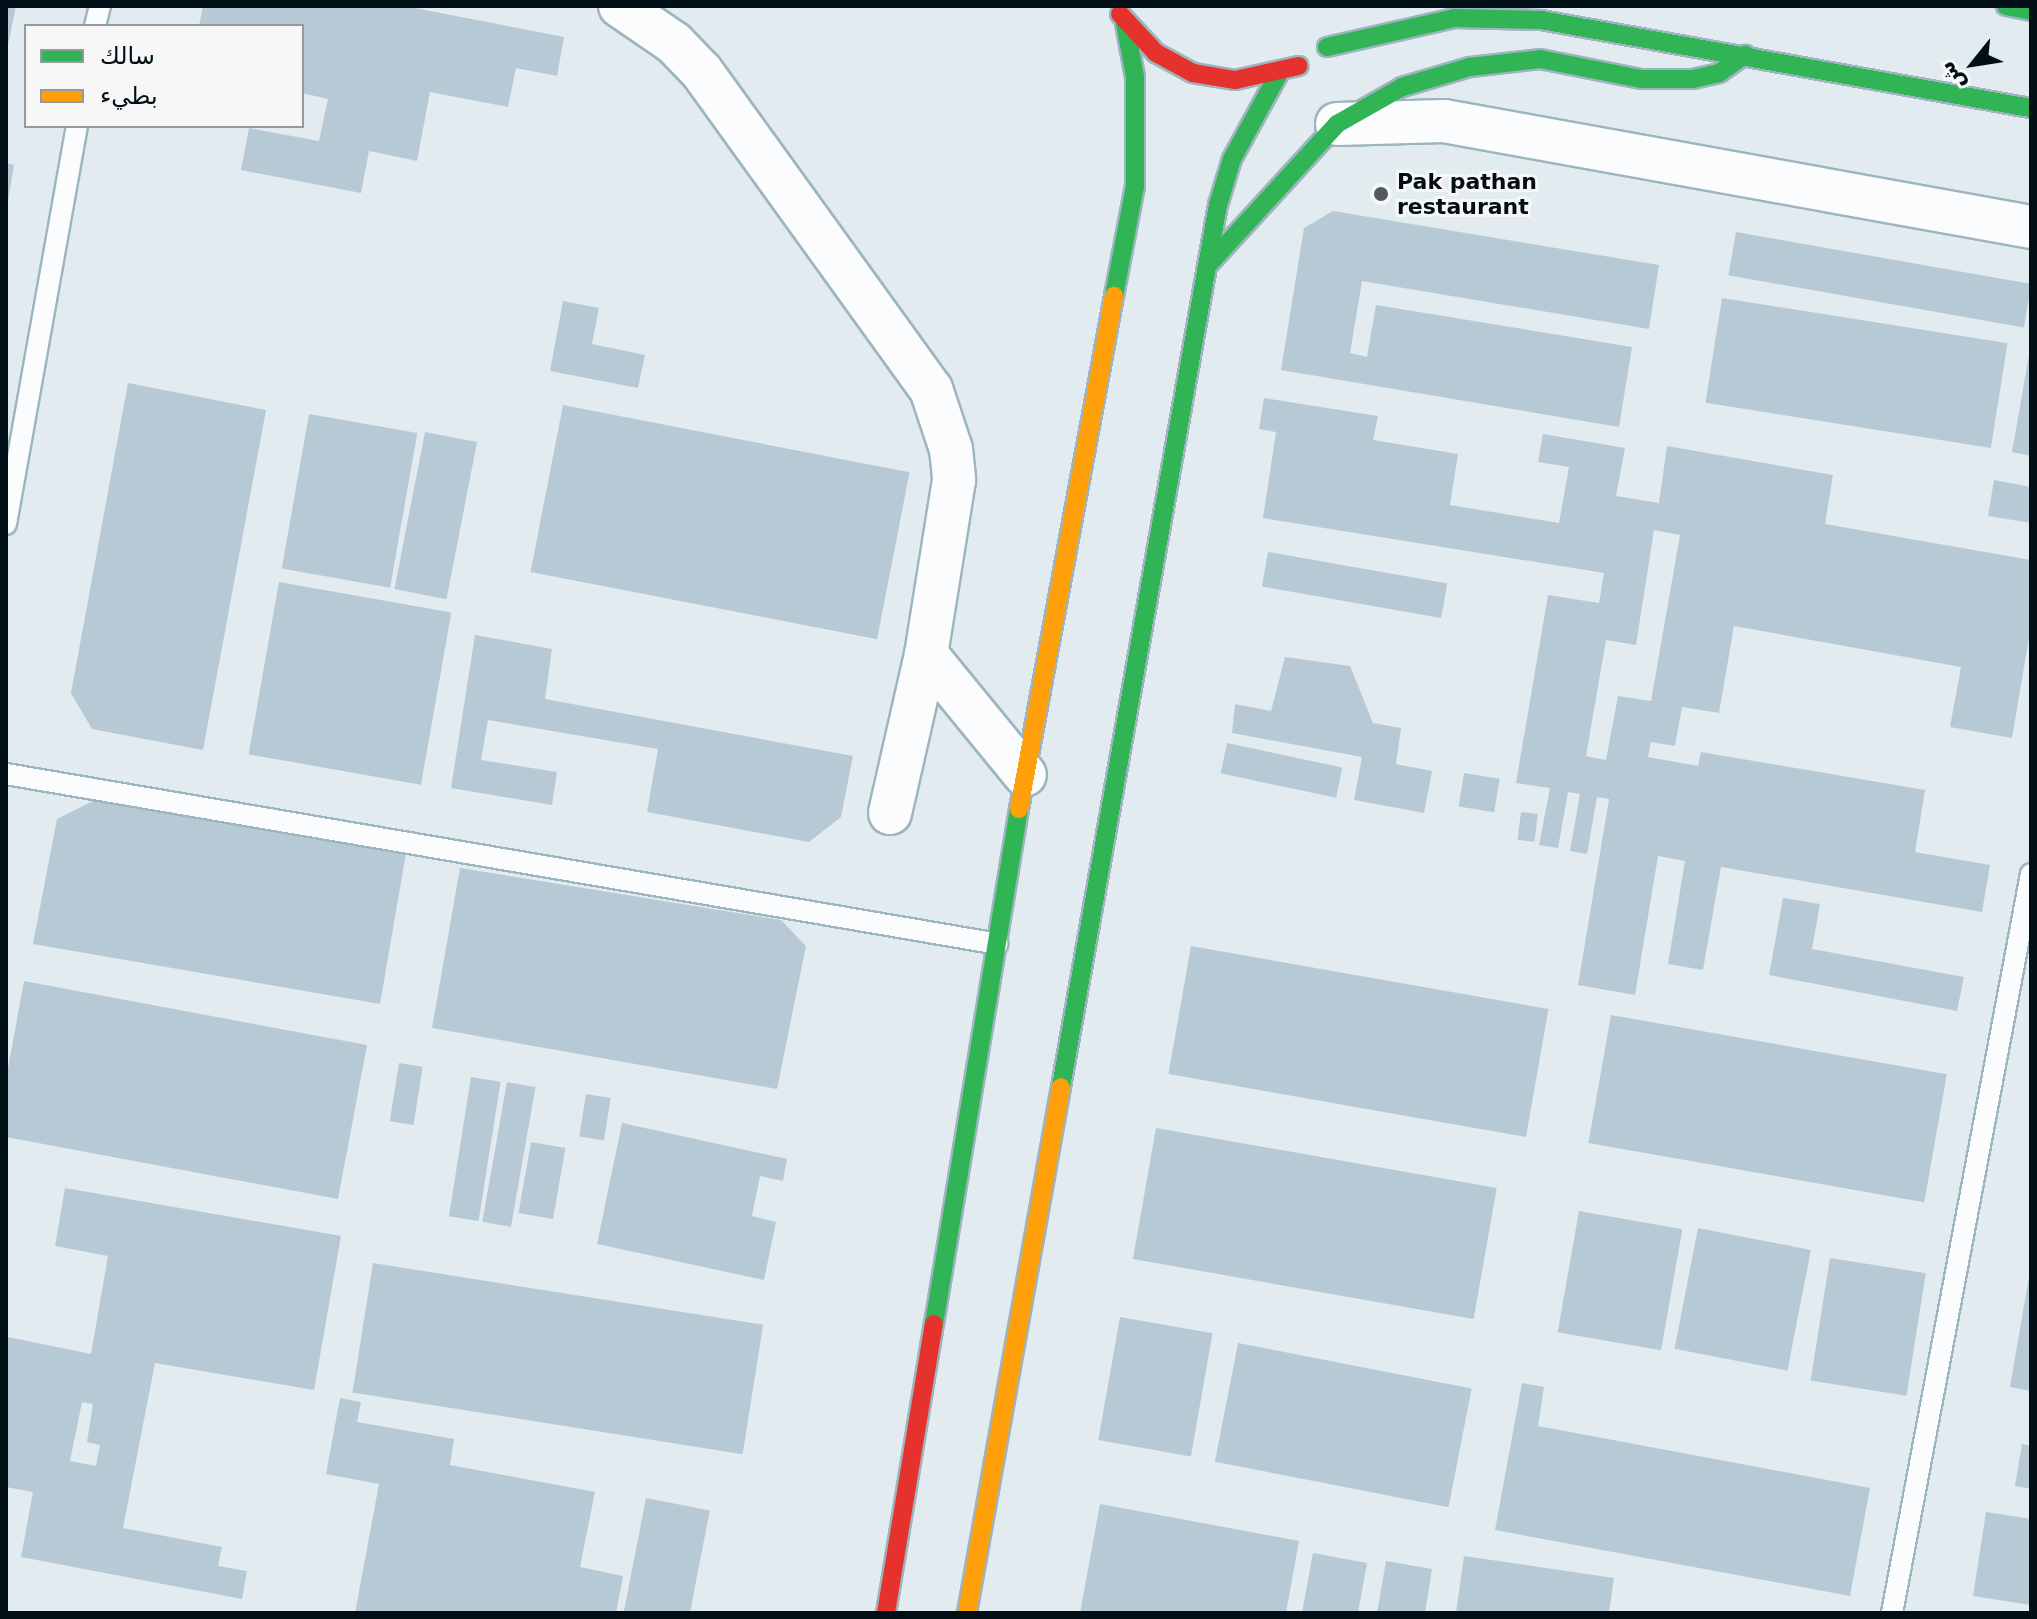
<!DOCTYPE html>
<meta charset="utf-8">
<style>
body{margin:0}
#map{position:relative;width:2037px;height:1619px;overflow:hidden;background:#e2ebef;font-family:"DejaVu Sans",Vazirmatn,sans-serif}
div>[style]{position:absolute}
.building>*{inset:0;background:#b8c9d6;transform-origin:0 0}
.roads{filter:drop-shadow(2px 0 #9cb5be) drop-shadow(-2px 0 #9cb5be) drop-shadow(0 2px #9cb5be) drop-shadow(0 -2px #9cb5be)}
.lane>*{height:20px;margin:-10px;padding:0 10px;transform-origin:10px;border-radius:10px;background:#fbfcfd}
.street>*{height:42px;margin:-21px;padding:0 21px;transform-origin:21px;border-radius:21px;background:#fbfcfd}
.fast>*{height:18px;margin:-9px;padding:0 9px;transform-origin:9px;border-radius:9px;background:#30b455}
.slow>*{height:18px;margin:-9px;padding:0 9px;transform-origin:9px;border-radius:9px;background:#ff9f0a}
.jam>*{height:18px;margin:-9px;padding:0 9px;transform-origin:9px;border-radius:9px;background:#e5322d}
.dots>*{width:22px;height:22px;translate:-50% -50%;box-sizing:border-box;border:4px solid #f7f7f7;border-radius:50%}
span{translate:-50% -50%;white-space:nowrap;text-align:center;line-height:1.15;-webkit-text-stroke:6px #f7f7f7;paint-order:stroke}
.poi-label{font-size:22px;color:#000e15;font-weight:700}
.left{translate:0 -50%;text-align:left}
.frame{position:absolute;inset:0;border:8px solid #000e15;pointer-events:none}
.legend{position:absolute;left:24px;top:24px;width:280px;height:104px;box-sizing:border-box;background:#f7f7f7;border:2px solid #949a9d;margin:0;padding:10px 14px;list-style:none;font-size:24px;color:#000e15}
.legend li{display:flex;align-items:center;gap:16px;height:40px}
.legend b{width:40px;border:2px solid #949a9d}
.north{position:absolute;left:1933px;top:24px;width:80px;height:80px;-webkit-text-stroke:6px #f7f7f7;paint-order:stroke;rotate:240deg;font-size:22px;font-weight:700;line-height:32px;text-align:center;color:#000e15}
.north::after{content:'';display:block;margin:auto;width:28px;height:36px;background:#000e15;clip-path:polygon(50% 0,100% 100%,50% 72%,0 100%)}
</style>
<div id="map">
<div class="building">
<div style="clip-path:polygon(6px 6px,16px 6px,7px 50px,6px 50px)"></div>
<div style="clip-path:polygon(203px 6px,405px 6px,564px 37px,557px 76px,516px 68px,508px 107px,430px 92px,417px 161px,369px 151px,361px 193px,241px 170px,249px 128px,319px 141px,328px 99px,302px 93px,302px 26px,199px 26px)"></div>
<div style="clip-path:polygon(6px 163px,14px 165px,8px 201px,6px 201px)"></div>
<div style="clip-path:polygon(1333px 211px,1659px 265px,1649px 329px,1362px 281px,1350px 353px,1367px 357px,1376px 305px,1632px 347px,1619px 427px,1281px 370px,1304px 228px)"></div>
<div style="left:1736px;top:232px;width:300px;height:44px;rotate:10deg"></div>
<div style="left:1722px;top:298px;width:289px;height:106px;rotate:9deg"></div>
<div style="clip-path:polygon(563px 301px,599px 308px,592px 344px,645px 355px,638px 388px,550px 371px)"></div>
<div style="clip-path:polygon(2029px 355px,2031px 355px,2031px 456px,2012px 452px)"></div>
<div style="clip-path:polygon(128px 383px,266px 410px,203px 750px,92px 729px,71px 693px)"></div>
<div style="clip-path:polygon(evenodd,1264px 398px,1378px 416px,1373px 440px,1458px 454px,1450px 505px,1559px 523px,1569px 467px,1538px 462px,1543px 434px,1625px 448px,1616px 496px,1659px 503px,1667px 446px,1833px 475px,1825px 524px,2031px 560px,2031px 626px,2012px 738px,1950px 727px,1961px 667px,1734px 626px,1719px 713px,1682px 707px,1675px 746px,1651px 742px,1648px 757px,1698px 766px,1701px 752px,1925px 790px,1915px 852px,1990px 865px,1982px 912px,1721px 867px,1703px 970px,1668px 964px,1685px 861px,1658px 856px,1635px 995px,1578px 985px,1609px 799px,1597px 797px,1587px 854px,1570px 851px,1580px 794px,1568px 792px,1558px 848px,1539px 845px,1550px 788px,1516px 783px,1548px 595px,1599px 603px,1604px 573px,1263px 518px,1276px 432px,1259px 429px,1264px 398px,1654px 530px,1680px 535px,1651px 701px,1618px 696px,1606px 760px,1586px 756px,1606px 640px,1636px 645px,1654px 530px)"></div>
<div style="left:563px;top:405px;width:353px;height:170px;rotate:11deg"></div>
<div style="left:309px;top:414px;width:110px;height:157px;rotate:10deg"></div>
<div style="left:425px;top:432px;width:53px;height:160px;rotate:11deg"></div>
<div style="clip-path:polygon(1994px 480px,2031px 487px,2031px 523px,1988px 516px)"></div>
<div style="left:1268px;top:552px;width:182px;height:35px;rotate:10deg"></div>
<div style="left:279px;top:582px;width:175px;height:175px;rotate:10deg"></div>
<div style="clip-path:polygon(475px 635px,552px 649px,545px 699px,853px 756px,841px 817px,809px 842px,647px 812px,658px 749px,488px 720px,481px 760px,557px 772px,552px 805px,451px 788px)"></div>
<div style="clip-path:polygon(1285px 657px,1350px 666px,1373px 723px,1401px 728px,1396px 764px,1432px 771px,1424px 813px,1354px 800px,1362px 757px,1232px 733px,1235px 704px,1271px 711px)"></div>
<div style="left:1227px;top:743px;width:118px;height:31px;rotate:12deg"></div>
<div style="left:1464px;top:773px;width:36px;height:34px;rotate:9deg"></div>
<div style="clip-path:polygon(95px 800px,406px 853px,380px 1004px,33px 944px,57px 819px)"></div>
<div style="left:1521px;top:812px;width:17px;height:28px;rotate:7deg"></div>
<div style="clip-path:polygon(460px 868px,781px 920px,806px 946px,777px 1089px,432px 1028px)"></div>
<div style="clip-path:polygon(1783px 898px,1820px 904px,1812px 949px,1964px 977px,1957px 1011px,1769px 975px)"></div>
<div style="left:1191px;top:946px;width:363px;height:130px;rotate:10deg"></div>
<div style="clip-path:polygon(24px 981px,367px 1045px,338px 1199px,6px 1137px,6px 1079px)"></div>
<div style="left:1611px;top:1015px;width:341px;height:130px;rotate:10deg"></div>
<div style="left:399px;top:1063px;width:24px;height:59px;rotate:9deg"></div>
<div style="left:471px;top:1077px;width:30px;height:141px;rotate:9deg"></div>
<div style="left:507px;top:1082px;width:29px;height:142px;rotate:10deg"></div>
<div style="left:586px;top:1094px;width:25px;height:43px;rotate:9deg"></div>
<div style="clip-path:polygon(622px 1123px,787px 1159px,783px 1181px,760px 1176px,752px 1216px,776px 1222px,764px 1280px,597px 1244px)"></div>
<div style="left:1156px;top:1128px;width:346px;height:133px;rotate:10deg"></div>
<div style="left:531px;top:1142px;width:35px;height:72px;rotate:10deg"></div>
<div style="clip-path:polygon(evenodd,65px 1188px,341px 1236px,314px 1390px,155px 1363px,123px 1528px,222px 1547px,218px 1566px,247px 1571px,242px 1599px,21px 1557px,33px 1492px,6px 1487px,8px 1337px,91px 1354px,108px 1256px,55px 1246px,65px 1188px,82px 1402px,93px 1404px,87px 1442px,100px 1445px,96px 1466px,70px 1461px,82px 1402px)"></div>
<div style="left:1579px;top:1211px;width:105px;height:123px;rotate:10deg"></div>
<div style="left:1698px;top:1228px;width:115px;height:123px;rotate:11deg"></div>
<div style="left:1830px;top:1258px;width:97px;height:124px;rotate:9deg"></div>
<div style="left:373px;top:1263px;width:395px;height:131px;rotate:9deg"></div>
<div style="clip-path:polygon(2031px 1265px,2031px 1391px,2010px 1387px)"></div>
<div style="left:1120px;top:1317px;width:94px;height:125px;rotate:10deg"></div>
<div style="left:1238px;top:1343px;width:238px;height:121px;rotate:11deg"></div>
<div style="clip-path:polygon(1522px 1383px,1544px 1387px,1538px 1426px,1870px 1488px,1850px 1596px,1495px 1530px)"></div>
<div style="clip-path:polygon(340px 1398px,361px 1402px,357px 1422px,454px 1439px,450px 1465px,595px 1492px,580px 1567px,623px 1576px,616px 1613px,355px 1613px,379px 1484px,326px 1474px)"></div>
<div style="clip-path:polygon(2022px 1444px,2031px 1446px,2031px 1489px,2015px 1486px)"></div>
<div style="left:646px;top:1498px;width:65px;height:117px;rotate:11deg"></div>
<div style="clip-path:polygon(1100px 1504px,1299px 1541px,1286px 1613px,1080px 1613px)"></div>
<div style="clip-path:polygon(1986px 1512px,2031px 1519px,2031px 1605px,1973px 1596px)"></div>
<div style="clip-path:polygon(1313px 1553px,1367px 1563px,1358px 1613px,1302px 1613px)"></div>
<div style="clip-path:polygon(1464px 1556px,1614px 1578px,1609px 1613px,1456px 1613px)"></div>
<div style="clip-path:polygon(1386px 1561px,1432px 1569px,1425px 1613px,1377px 1613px)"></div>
</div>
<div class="roads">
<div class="lane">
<div style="left:95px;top:26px;width:21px;rotate:-76deg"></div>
<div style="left:6px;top:524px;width:404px;rotate:-79.9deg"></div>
<div style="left:6px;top:774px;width:1006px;rotate:9.72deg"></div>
<div style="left:1892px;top:1613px;width:752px;rotate:-79.35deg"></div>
</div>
<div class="street">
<div style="left:620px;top:6px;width:65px;rotate:34.4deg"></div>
<div style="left:674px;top:43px;width:40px;rotate:46deg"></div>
<div style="left:702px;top:72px;width:391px;rotate:54.2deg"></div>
<div style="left:931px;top:389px;width:63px;rotate:71.6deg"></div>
<div style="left:951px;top:449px;width:31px;rotate:84deg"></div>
<div style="left:954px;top:480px;width:176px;rotate:99.1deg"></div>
<div style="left:926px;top:654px;width:156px;rotate:50.7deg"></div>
<div style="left:1337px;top:124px;width:107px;rotate:-1.6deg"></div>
<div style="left:1444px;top:121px;width:596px;rotate:10.24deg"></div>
<div style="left:890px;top:813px;width:163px;rotate:-77.2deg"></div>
</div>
<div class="fast">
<div style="left:2006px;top:6px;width:25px;rotate:11deg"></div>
<div style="left:1327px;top:47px;width:131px;rotate:-12.8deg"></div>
<div style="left:1455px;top:18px;width:86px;rotate:1.3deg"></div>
<div style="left:1541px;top:20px;width:498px;rotate:10.2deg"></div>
<div style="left:1207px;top:266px;width:193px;rotate:-47.5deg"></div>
<div style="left:1337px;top:124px;width:75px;rotate:-29.6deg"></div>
<div style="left:1402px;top:87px;width:71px;rotate:-16.4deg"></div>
<div style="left:1470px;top:67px;width:70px;rotate:-6.5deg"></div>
<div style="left:1540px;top:59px;width:103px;rotate:11.2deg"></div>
<div style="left:1641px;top:79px;width:52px"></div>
<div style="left:1693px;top:79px;width:27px;rotate:-13deg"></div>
<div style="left:1719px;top:73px;width:32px;rotate:-35deg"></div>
<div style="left:1114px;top:296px;width:112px;rotate:-79.2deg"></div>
<div style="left:1135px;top:186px;width:109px;rotate:-90deg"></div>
<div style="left:1135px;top:77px;width:55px;rotate:-100.5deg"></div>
<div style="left:1061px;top:1087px;width:896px;rotate:-79.91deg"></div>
<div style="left:1218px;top:205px;width:48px;rotate:-73.1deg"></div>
<div style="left:1232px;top:159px;width:96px;rotate:-61.3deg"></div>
<div style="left:934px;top:1324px;width:522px;rotate:-80.63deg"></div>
</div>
<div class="slow">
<div style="left:1019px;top:809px;width:522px;rotate:-79.51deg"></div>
<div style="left:967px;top:1613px;width:534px;rotate:-79.87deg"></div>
</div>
<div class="jam">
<div style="left:1120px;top:14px;width:53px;rotate:47.3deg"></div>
<div style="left:1156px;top:53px;width:42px;rotate:28.4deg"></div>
<div style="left:1193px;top:73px;width:43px;rotate:9.5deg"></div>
<div style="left:1235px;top:80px;width:65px;rotate:-12.5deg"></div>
<div style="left:886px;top:1613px;width:293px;rotate:-80.6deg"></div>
</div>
</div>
<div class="dots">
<div style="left:1381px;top:194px;background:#4f5b61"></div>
</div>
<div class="poi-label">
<span class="left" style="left:1397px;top:194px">Pak pathan<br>restaurant</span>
</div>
<div class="frame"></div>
<ul class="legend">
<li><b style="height:10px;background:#30b455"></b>سالك</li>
<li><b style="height:10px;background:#ff9f0a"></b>بطيء</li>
</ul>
<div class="north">ش</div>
</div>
